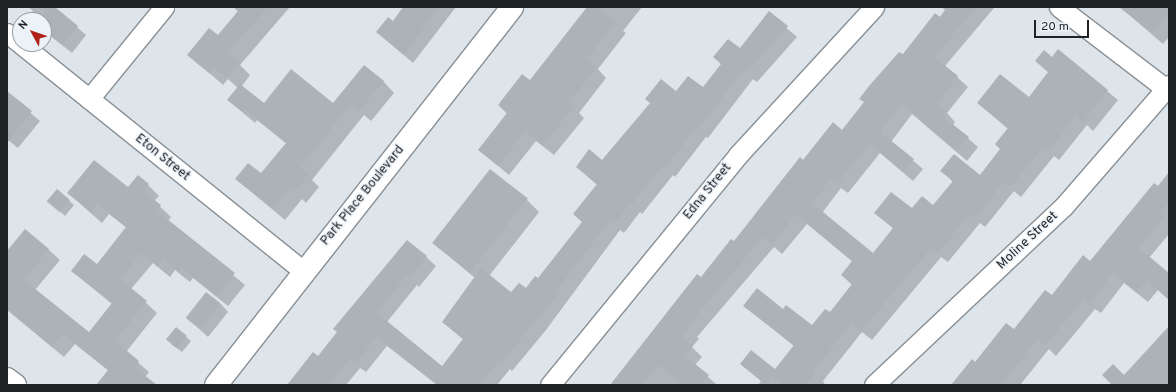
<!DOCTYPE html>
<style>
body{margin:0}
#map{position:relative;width:1176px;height:392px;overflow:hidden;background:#dde5eb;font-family:Overpass,sans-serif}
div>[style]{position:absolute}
.shadow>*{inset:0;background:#0003}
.building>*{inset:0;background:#abb3b8;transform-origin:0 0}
.roads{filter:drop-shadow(1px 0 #899095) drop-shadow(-1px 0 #899095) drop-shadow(0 1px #899095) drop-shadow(0 -1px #899095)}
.street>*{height:19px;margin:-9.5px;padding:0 9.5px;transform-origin:9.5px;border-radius:9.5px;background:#fff}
.secondary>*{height:22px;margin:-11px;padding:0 11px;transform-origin:11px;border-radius:11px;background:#fff}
.primary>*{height:22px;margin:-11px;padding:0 11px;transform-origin:11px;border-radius:11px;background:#fff}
span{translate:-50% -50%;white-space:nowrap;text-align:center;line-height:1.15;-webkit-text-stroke:3px #ebf2f8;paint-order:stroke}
.street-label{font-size:13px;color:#1f2224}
.frame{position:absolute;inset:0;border:8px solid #1f2224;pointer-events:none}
.north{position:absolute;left:12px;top:12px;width:40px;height:40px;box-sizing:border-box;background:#ebf2f8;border:1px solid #999fa3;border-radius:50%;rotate:310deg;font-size:11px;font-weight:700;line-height:16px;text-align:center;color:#1f2224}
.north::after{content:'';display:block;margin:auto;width:14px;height:18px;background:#b02118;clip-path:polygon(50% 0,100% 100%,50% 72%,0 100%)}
.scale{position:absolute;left:1034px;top:20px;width:55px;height:18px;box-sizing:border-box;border:2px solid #1f2224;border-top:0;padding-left:5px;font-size:12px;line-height:14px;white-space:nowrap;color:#1f2224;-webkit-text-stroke:3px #ebf2f8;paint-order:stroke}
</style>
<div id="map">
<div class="shadow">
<div style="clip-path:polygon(28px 7px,54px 7px,86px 35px,72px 53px,44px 31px,44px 20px,32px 20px,29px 17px,33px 11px)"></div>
<div style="clip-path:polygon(234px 7px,290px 7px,240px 65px,250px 75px,242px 86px,264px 104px,333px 104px,383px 81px,394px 93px,371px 121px,364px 115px,312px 180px,319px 187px,306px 203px,302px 199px,285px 220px,236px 179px,261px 175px,287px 144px,257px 120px,255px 123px,228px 100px,238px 88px,228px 79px,223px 85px,189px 55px,218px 37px,238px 12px)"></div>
<div style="clip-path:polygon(407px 7px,456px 7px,413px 63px,377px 32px,393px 22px)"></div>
<div style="clip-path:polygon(588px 7px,642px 7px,623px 31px,626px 33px,598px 69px,606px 78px,579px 113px,584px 118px,554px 155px,536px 141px,509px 175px,479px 150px,507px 114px,499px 105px,530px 81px)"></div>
<div style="clip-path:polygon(949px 7px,994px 8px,945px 66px,968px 87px,947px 113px,955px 122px,953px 125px,978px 147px,967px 161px,912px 114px,891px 142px,923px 169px,913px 181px,880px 153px,848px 193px,841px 188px,822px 213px,873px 255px,894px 229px,876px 213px,933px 206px,953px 182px,942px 171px,980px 176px,1001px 149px,1008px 129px,978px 103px,1029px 98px,1049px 73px,1037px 61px,1052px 58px,1058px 51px,1118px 100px,1093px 131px,1087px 125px,1059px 160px,1054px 156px,1021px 197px,1014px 191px,985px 227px,980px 223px,948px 262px,941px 257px,872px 340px,862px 332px,823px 381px,825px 385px,758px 385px,761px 381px,741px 363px,775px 370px,794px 346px,744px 306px,783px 310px,812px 327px,830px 314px,852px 285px,842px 275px,853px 262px,807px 224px,782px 254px,774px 247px,697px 337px,699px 339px,692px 347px,702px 357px,695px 365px,717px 385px,611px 385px,803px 161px,842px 131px,903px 56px)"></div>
<div style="clip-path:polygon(1120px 7px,1169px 7px,1169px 37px,1163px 44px)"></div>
<div style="clip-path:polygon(769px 13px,797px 37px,757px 82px,753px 79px,708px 138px,706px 137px,675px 177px,673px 175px,642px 214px,640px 212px,624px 233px,620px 230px,546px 330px,512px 371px,510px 369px,497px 385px,437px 385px,387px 346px,366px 372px,360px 368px,346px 385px,288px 385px,426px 257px,436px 266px,419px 287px,417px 285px,387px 322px,442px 368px,464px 340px,443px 322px,475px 278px,433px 243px,527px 200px,539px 212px,489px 276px,512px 294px,526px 289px,538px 279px,583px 223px,574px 214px,597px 185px,577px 167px,602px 161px,676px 93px,703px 88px,740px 50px)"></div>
<div style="clip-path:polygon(7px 93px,40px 121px,18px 148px,7px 139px)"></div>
<div style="clip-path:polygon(1169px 174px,1169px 234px,1149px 258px,1169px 282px,1169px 300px,1158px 290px,1148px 302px,1124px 283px,1101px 313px,1095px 309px,1056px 356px,1049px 349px,1020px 385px,952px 385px,1091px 262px)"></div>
<div style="clip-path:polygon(148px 185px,159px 196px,154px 201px,171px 217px,168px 221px,245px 285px,228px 306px,193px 278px,190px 282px,175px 270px,170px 277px,153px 263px,131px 289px,157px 313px,126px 352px,149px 372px,145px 377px,154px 385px,99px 385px,109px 371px,75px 344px,64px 357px,7px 310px,7px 253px,25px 230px,49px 250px,60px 260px,35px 290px,89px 333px,112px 304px,72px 271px,97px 266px,127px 228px,109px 214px,102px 223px,68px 193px)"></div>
<div style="clip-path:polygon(57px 190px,74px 205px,65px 216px,53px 205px)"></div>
<div style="clip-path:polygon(220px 303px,228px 312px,208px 337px,187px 318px)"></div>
<div style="clip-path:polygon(176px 328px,191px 341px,182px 352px,171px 344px)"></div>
</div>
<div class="building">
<div style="clip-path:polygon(44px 7px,55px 7px,78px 26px,63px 45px,44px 30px)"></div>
<div style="clip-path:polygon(233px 7px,268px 7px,227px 53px,239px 62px,227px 77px,215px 68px,210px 74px,187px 55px,209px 28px,218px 35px,238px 11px)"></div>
<div style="clip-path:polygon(403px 7px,439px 7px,404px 55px,376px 32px,388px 17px,393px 21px)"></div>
<div style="clip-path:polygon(587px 7px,597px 7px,616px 22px,587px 59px,597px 67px,569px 102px,574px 107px,543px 145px,525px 131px,498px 166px,478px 150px,507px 113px,498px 105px,522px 74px,530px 80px)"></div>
<div style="clip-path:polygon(942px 7px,977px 7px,934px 57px,958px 76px,937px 104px,946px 111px,942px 116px,969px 137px,957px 151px,902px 104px,880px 132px,914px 159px,903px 172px,870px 144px,837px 184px,831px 179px,812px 203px,873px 253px,893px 228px,874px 213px,891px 192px,912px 208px,922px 196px,933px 205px,953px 181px,940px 171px,954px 154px,980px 175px,1000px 149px,995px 144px,1008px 128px,977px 103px,1000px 74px,1029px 97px,1048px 72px,1035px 61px,1044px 50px,1052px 57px,1058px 49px,1108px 90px,1083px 122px,1076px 116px,1048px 151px,1043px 147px,1011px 187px,1004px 182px,975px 218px,970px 214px,938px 253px,931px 248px,861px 331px,852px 323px,813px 371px,816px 373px,806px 385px,782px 385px,771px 376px,765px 384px,740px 364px,751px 350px,775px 369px,794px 345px,743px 306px,757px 288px,783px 309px,786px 305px,812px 325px,825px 309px,830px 312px,852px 284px,841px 275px,852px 261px,796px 214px,772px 245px,763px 237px,688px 326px,690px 328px,682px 337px,693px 346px,685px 356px,709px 375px,701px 385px,683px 385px,658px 365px,643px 385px,610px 385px,697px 274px,701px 277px,731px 239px,734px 241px,800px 157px,803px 160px,833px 122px,842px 130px,864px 102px,859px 99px,869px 86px,899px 52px,903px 54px,935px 13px,940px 17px,945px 10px)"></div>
<div style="clip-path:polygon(1119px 7px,1169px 7px,1169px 12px,1152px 33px)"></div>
<div style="clip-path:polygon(769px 11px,788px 26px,747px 73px,743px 70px,698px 130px,696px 128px,665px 168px,662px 166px,632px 205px,630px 204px,614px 224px,610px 221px,555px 292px,558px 294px,502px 362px,499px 360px,479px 385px,438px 385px,377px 337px,355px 363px,350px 359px,329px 385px,287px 385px,313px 352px,318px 356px,337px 332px,333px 329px,407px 240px,427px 256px,409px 278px,406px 276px,377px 313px,442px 366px,463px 339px,442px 322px,481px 268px,511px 292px,519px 283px,526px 288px,535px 276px,538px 278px,582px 222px,573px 214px,597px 184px,576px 167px,589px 149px,602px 160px,650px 103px,645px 99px,661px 79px,676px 91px,688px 76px,703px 87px,721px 64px,713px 57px,728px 39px,740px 48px)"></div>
<div style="clip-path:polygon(364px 65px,384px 81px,359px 111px,351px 104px,300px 168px,308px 175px,294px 192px,290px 188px,273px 209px,235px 179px,248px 163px,261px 173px,286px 143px,245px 109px,243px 112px,227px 100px,240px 84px,264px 103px,291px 69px,333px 103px)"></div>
<div style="clip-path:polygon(7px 91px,32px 111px,7px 143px)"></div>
<div style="clip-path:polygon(94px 160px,128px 187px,138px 175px,149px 184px,143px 191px,161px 205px,157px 211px,235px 273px,217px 296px,182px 268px,179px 272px,164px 260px,158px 267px,141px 253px,120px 279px,147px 301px,115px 341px,139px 361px,134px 367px,157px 385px,96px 385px,108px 370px,63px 334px,52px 347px,7px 309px,7px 251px,25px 229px,49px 249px,24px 280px,89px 332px,112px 303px,71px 271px,84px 254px,97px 264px,126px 227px,97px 204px,91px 212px,67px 193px)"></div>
<div style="left:490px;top:169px;width:48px;height:94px;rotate:38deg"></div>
<div style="clip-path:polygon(1169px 172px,1169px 202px,1161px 212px,1165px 215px,1139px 248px,1169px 273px,1169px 300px,1147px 280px,1137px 292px,1113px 273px,1090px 303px,1084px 299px,1045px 346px,1038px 339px,1001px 385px,951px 385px,972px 359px,975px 362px,1006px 323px,1014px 329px,1045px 290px,1052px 295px,1083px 255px,1090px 261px,1154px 183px,1158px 186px)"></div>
<div style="left:57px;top:189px;width:17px;height:16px;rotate:40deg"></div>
<div style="left:206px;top:292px;width:18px;height:33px;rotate:38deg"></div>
<div style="clip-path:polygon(1169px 326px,1169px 385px,1112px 385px,1102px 375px,1113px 364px,1124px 375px)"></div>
<div style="left:176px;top:327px;width:14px;height:16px;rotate:39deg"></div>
</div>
<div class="roads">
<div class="street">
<div style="left:1059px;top:7px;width:138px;rotate:37.4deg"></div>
<div style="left:7px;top:33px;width:16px;rotate:38deg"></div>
<div style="left:21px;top:44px;width:362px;rotate:38.8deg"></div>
<div style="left:89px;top:99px;width:119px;rotate:-50.8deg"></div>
<div style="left:550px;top:385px;width:297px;rotate:-50.7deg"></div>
<div style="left:738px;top:155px;width:201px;rotate:-47.4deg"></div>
<div style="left:874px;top:385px;width:260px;rotate:-43.3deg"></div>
<div style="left:1063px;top:207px;width:162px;rotate:-49deg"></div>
</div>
<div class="secondary">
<div style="left:216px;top:385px;width:480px;rotate:-51.9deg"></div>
</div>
<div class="primary">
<div style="left:7px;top:379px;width:10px;rotate:37deg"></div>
</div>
</div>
<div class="street-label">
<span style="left:162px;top:158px;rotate:39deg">Eton Street</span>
<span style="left:708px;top:192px;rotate:-51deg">Edna Street</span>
<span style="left:363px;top:196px;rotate:-51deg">Park Place Boulevard</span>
<span style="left:1028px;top:241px;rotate:-43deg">Moline Street</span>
</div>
<div class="frame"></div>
<div class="north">N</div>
<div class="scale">20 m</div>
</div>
